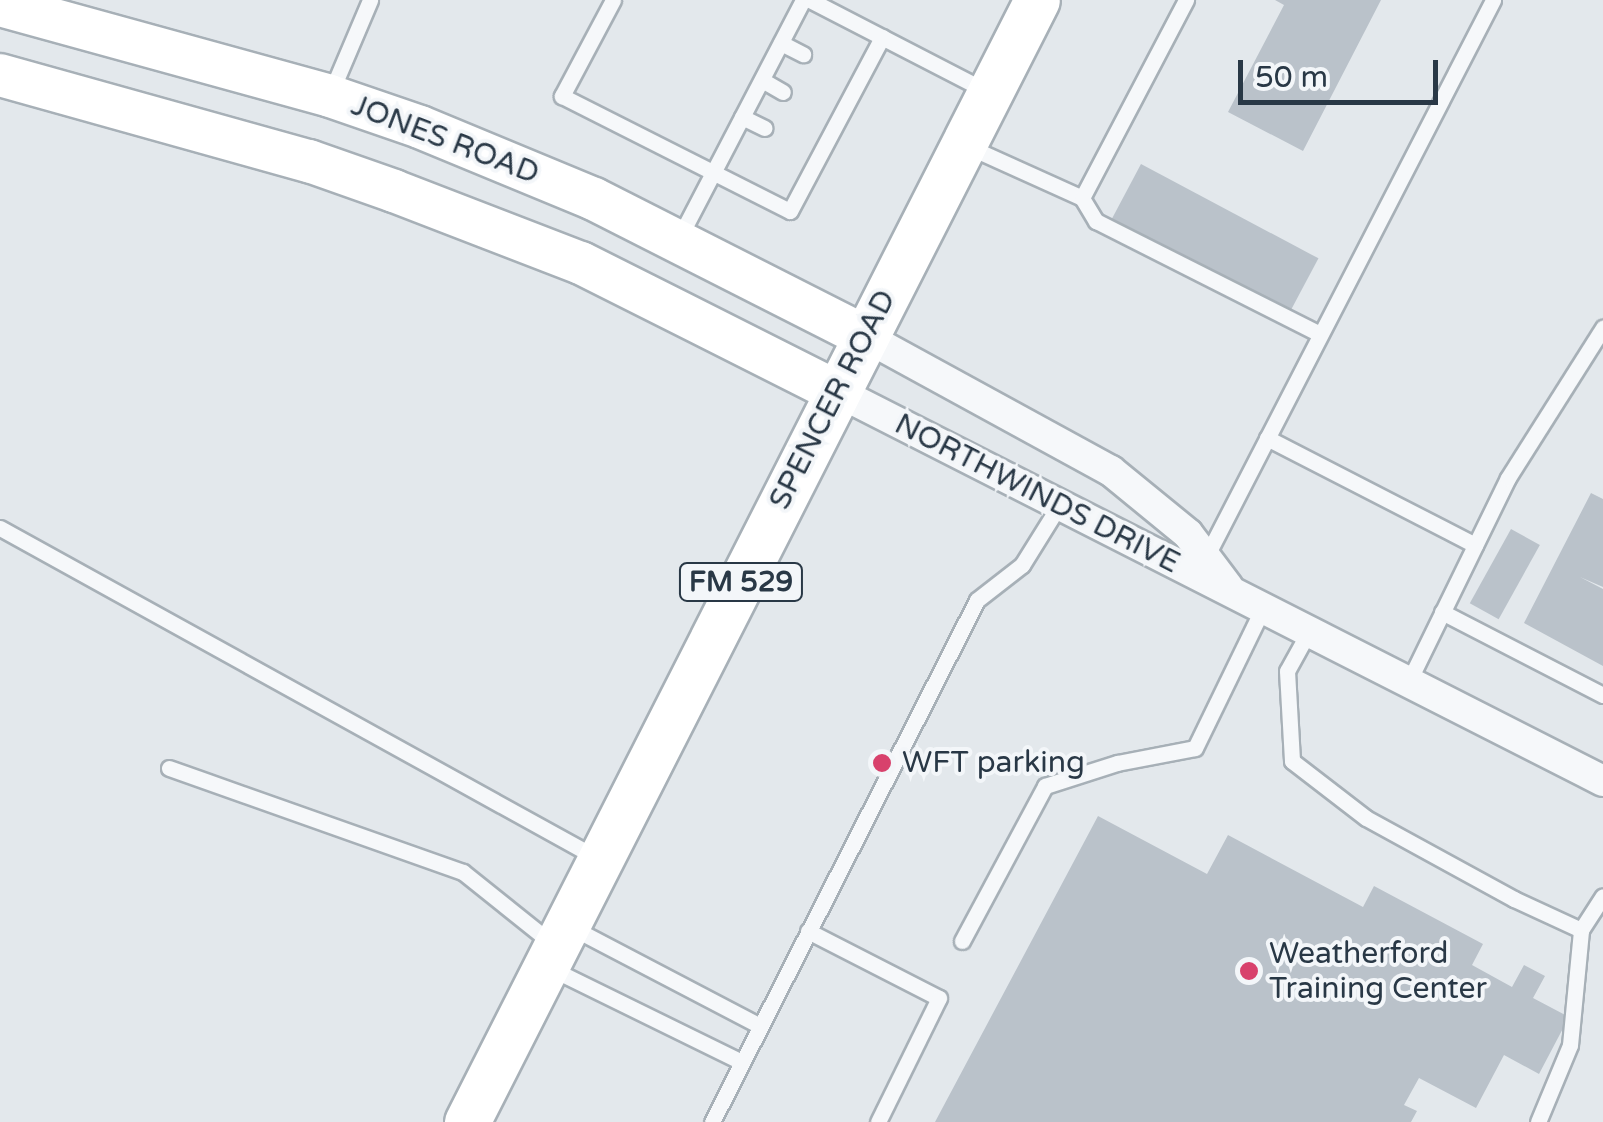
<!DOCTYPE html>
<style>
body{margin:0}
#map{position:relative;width:1603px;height:1122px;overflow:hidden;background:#e3e8ec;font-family:"Varela Round",sans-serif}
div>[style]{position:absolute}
.building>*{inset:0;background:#bac2ca;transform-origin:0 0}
.roads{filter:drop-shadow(2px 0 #a7b0b7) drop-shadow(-2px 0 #a7b0b7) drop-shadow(0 2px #a7b0b7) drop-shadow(0 -2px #a7b0b7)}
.lane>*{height:15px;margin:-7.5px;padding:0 7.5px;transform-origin:7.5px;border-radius:7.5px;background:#f6f8fa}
.street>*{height:30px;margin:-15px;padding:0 15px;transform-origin:15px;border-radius:15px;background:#f6f8fa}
.secondary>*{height:42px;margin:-21px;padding:0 21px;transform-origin:21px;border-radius:21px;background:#fff}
.primary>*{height:45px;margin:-22.5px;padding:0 22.5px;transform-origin:22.5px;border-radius:22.5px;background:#fff}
.dots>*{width:28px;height:28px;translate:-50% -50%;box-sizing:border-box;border:5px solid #f3f6f9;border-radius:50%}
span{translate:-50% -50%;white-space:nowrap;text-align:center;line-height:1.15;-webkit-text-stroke:8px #f3f6f9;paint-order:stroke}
.shield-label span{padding:2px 8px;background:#f3f6f9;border:2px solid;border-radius:8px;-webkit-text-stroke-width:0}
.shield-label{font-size:28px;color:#293846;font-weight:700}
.street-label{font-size:30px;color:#293846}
.poi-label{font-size:30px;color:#293846}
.left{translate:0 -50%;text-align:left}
.scale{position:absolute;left:1238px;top:60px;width:200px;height:45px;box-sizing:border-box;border:5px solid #293846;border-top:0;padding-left:12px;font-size:30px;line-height:35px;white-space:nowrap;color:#293846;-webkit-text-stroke:8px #f3f6f9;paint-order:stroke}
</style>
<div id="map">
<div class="building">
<div style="clip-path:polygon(1275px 0,1381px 0,1303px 151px,1228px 112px,1284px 5px)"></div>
<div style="left:1141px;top:164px;width:201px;height:62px;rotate:28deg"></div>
<div style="clip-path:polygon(1591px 493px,1603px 499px,1603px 587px,1580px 577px,1603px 589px,1603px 666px,1524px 623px)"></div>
<div style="left:1511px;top:529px;width:33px;height:85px;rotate:29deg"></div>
<div style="clip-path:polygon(1098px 816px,1207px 874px,1228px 835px,1363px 907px,1374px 886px,1483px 944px,1472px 965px,1512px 987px,1524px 965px,1545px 976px,1533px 998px,1569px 1017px,1539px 1074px,1504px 1055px,1476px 1108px,1419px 1078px,1404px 1105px,1417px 1111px,1411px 1122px,935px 1122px)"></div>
</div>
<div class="roads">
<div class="lane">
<div style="left:613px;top:0;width:109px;rotate:118deg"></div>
<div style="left:562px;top:96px;width:255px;rotate:26.8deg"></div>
<div style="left:790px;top:211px;width:197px;rotate:-62.1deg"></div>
<div style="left:810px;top:0;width:196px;rotate:27.3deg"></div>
<div style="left:781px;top:43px;width:25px;rotate:27deg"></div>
<div style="left:762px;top:80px;width:24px;rotate:30deg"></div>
<div style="left:331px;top:92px;width:100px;rotate:-67deg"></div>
<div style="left:742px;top:117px;width:25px;rotate:26deg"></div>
<div style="left:967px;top:146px;width:126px;rotate:24.3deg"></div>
<div style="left:1082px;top:198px;width:224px;rotate:-62.3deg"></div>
<div style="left:1082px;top:198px;width:27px;rotate:59deg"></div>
<div style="left:1096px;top:221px;width:251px;rotate:26.8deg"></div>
<div style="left:678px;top:240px;width:271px;rotate:-62.5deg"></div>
<div style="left:1267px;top:438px;width:234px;rotate:27.2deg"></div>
<div style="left:0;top:528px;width:682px;rotate:28.93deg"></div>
<div style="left:1204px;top:561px;width:631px;rotate:-62.74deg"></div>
<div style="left:1442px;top:612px;width:181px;rotate:27.3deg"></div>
<div style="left:1308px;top:633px;width:43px;rotate:118.9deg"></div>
<div style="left:1287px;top:671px;width:90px;rotate:86.8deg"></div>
<div style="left:1292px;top:761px;width:93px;rotate:37.6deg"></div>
<div style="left:1366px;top:818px;width:169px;rotate:28.7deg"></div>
<div style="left:1514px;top:899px;width:74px;rotate:24.8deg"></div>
<div style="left:1581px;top:930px;width:40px;rotate:-57.1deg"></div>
<div style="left:1408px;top:683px;width:228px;rotate:-64deg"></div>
<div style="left:1508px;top:478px;width:178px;rotate:-57.7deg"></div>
<div style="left:169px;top:768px;width:312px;rotate:19.5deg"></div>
<div style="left:463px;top:872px;width:115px;rotate:38.7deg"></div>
<div style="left:569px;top:926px;width:216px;rotate:27.6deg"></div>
<div style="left:808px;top:931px;width:147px;rotate:27.1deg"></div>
<div style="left:939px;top:998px;width:138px;rotate:116.2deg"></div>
<div style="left:962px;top:941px;width:176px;rotate:-61.8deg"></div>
<div style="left:1045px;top:786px;width:76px;rotate:-17.7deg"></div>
<div style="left:1117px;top:763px;width:79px;rotate:-10.9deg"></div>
<div style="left:1195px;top:748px;width:153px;rotate:-64.1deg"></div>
<div style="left:550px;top:968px;width:214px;rotate:26.1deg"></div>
<div style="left:712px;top:1122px;width:585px;rotate:-63.08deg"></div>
<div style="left:977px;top:600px;width:57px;rotate:-37.9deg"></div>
<div style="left:1022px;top:565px;width:72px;rotate:-58.1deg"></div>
<div style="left:1538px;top:1122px;width:83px;rotate:-67.4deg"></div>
<div style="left:1570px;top:1045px;width:116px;rotate:-84.5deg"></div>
</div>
<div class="street">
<div style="left:866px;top:337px;width:279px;rotate:28.7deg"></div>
<div style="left:1111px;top:471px;width:99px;rotate:39.3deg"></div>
<div style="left:1188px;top:534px;width:66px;rotate:53deg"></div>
<div style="left:838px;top:392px;width:858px;rotate:26.95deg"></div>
</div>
<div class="secondary">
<div style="left:0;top:5px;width:342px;rotate:15.4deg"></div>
<div style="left:330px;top:96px;width:95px;rotate:19deg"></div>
<div style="left:420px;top:127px;width:188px;rotate:22.5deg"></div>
<div style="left:594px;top:199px;width:305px;rotate:26.9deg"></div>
<div style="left:0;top:75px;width:321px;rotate:15.6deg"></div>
<div style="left:309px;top:161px;width:90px;rotate:19.4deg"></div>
<div style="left:394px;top:191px;width:200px;rotate:21.1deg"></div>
<div style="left:581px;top:263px;width:288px;rotate:26.7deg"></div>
</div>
<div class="primary">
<div style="left:467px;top:1122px;width:1258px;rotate:-63.07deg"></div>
</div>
</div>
<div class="dots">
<div style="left:882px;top:763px;background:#d8416c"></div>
<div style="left:1249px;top:971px;background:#d8416c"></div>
</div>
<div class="shield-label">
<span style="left:741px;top:582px">FM 529</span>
</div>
<div class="street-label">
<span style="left:445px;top:140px;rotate:21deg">JONES ROAD</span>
<span style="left:833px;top:400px;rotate:-63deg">SPENCER ROAD</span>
<span style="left:1037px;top:494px;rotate:27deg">NORTHWINDS DRIVE</span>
</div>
<div class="poi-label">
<span class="left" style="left:902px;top:763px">WFT parking</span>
<span class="left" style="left:1269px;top:971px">Weatherford<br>Training Center</span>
</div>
<div class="scale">50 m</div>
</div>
